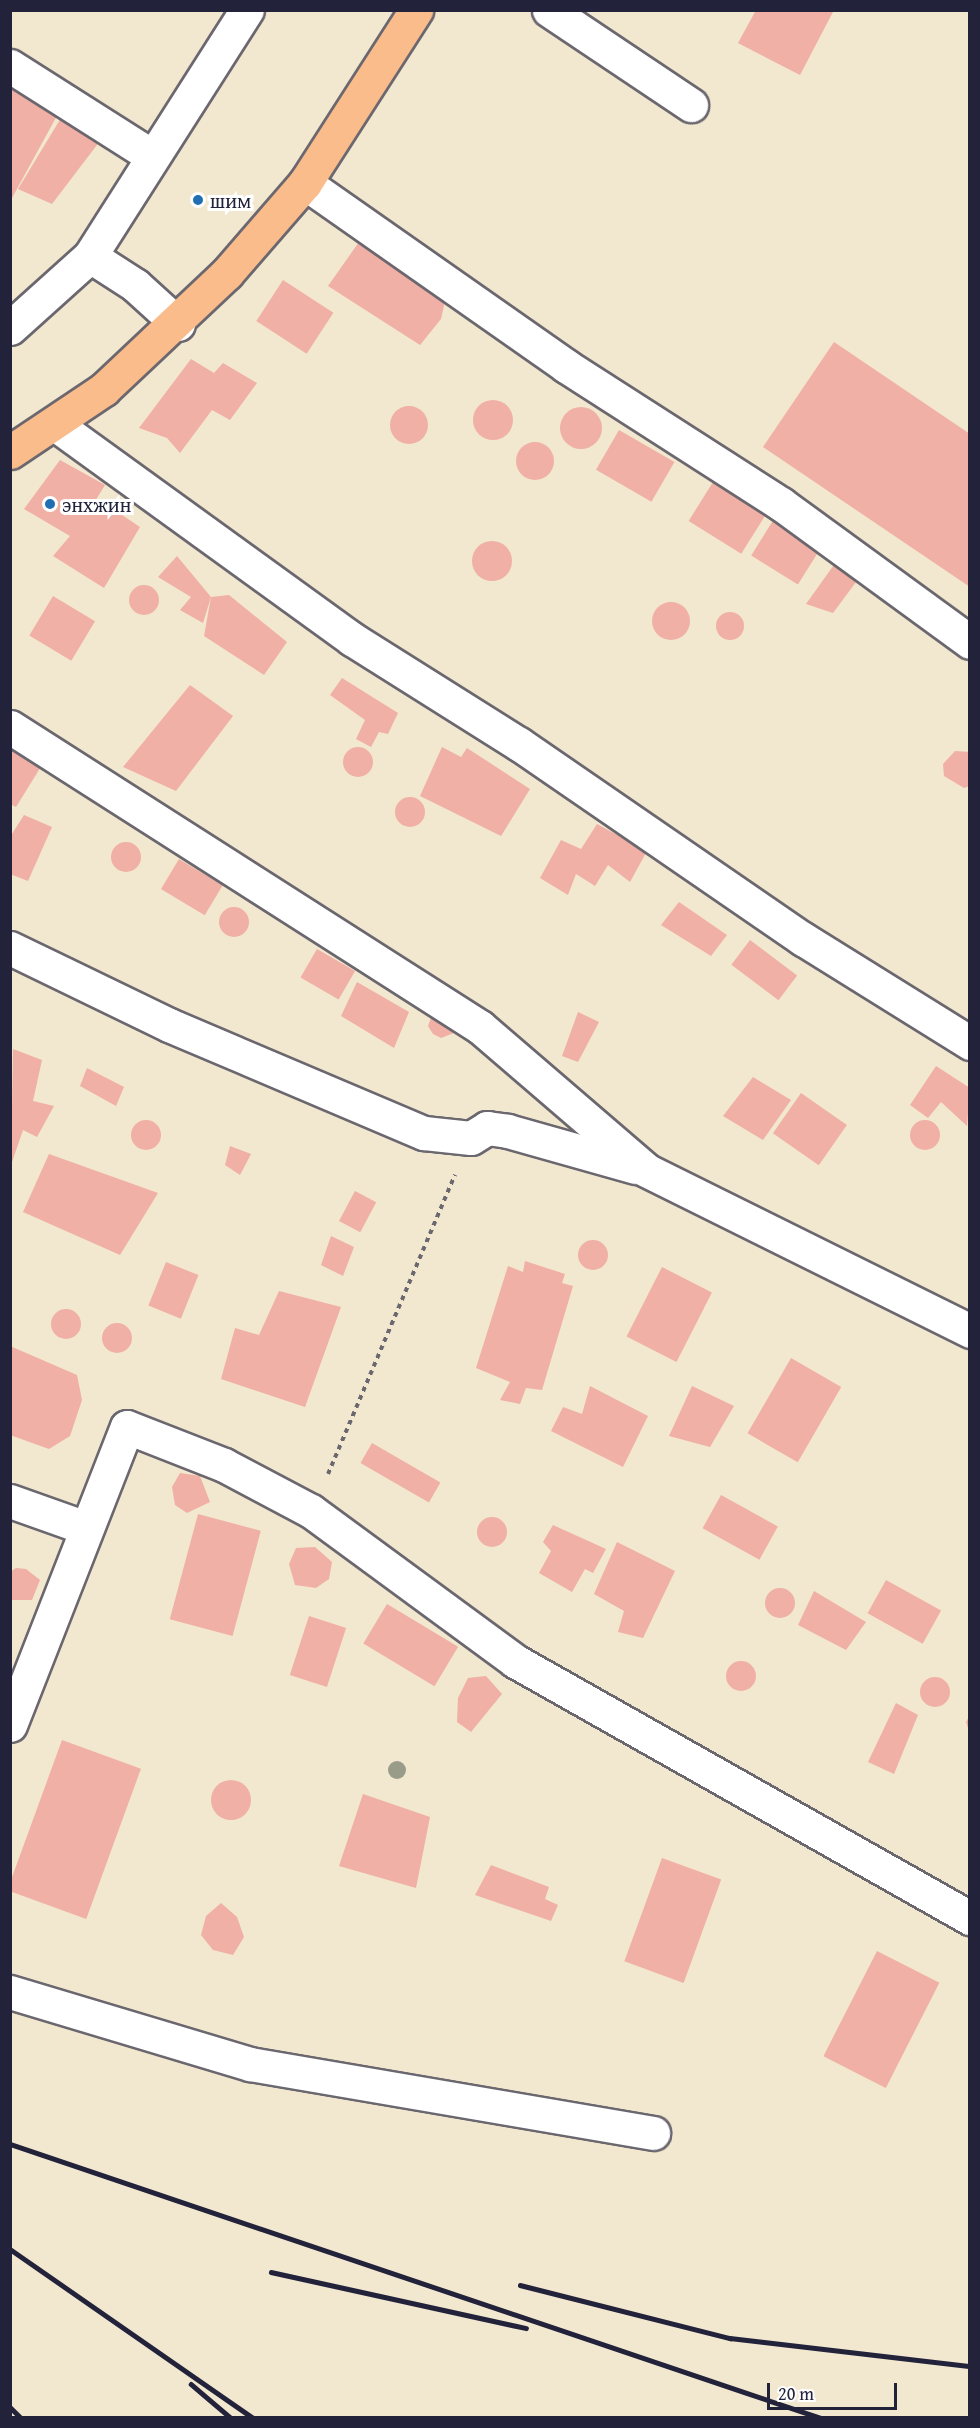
<!DOCTYPE html>
<meta charset="utf-8">
<style>
body{margin:0}
#map{position:relative;width:980px;height:2428px;overflow:hidden;background:#f2e7cf;font-family:"Gentium Book Plus",serif}
div>[style]{position:absolute}
.building>*{inset:0;background:#f0b0a6;transform-origin:0 0}
.round{border-radius:50%}
.path>*{height:4px;margin-top:-2px;transform-origin:0;background:repeating-linear-gradient(90deg,#6b676f 0 4.5px,transparent 0 9px)}
.roads{filter:drop-shadow(2px 0 #6b676f) drop-shadow(-2px 0 #6b676f) drop-shadow(0 2px #6b676f) drop-shadow(0 -2px #6b676f)}
.minor>*{height:33px;margin:-16.5px;padding:0 16.5px;transform-origin:16.5px;border-radius:16.5px;background:#fff}
.major>*{height:33px;margin:-16.5px;padding:0 16.5px;transform-origin:16.5px;border-radius:16.5px;background:#f9bc8a}
.rail>*{height:4.5px;margin:-2.25px;padding:0 2.25px;transform-origin:2.25px;border-radius:2.25px;background:#22223b}
.trees>*{width:18px;height:18px;margin:-9px;border-radius:50%;background:#999c89}
.dots>*{width:16px;height:16px;translate:-50% -50%;box-sizing:border-box;border:3px solid #fff;border-radius:50%}
span{translate:-50% -50%;white-space:nowrap;text-align:center;line-height:1.15;-webkit-text-stroke:6px #fff;paint-order:stroke}
.poi-label{font-size:20px;color:#22223b}
.left{translate:0 -50%;text-align:left}
.frame{position:absolute;inset:0;border:12px solid #22223b;pointer-events:none}
.scale{position:absolute;left:767px;top:2383px;width:130px;height:27px;box-sizing:border-box;border:3px solid #22223b;border-top:0;padding-left:8px;font-size:18px;line-height:21px;white-space:nowrap;color:#22223b;-webkit-text-stroke:4px #fff;paint-order:stroke}
</style>
<div id="map">
<div class="building">
<div style="clip-path:polygon(756px 10px,834px 10px,800px 75px,738px 43px)"></div>
<div style="clip-path:polygon(10px 86px,59px 112px,12px 198px,10px 197px)"></div>
<div style="clip-path:polygon(64px 113px,103px 137px,52px 204px,18px 189px)"></div>
<div style="clip-path:polygon(359px 242px,445px 301px,441px 319px,420px 345px,328px 286px)"></div>
<div style="left:283px;top:280px;width:60px;height:49px;rotate:33deg"></div>
<div style="clip-path:polygon(834px 342px,970px 434px,970px 587px,763px 447px)"></div>
<div style="clip-path:polygon(191px 359px,214px 373px,223px 363px,257px 383px,230px 420px,212px 410px,180px 453px,167px 438px,139px 428px)"></div>
<div class="round" style="left:473px;top:400px;width:40px;height:40px"></div>
<div class="round" style="left:390px;top:406px;width:38px;height:38px"></div>
<div class="round" style="left:560px;top:407px;width:42px;height:42px"></div>
<div style="left:619px;top:430px;width:64px;height:46px;rotate:30deg"></div>
<div class="round" style="left:516px;top:442px;width:38px;height:38px"></div>
<div style="clip-path:polygon(60px 460px,105px 485px,89px 511px,98px 499px,140px 527px,104px 588px,53px 556px,70px 536px,24px 509px)"></div>
<div style="left:713px;top:482px;width:62px;height:46px;rotate:32deg"></div>
<div style="left:774px;top:519px;width:55px;height:43px;rotate:32deg"></div>
<div class="round" style="left:472px;top:541px;width:40px;height:40px"></div>
<div style="clip-path:polygon(177px 556px,211px 597px,203px 623px,180px 610px,191px 597px,158px 577px)"></div>
<div style="clip-path:polygon(836px 562px,859px 578px,833px 613px,806px 604px)"></div>
<div class="round" style="left:129px;top:585px;width:30px;height:30px"></div>
<div style="clip-path:polygon(229px 595px,287px 642px,264px 675px,204px 636px,211px 597px)"></div>
<div style="left:53px;top:596px;width:49px;height:46px;rotate:31deg"></div>
<div class="round" style="left:652px;top:602px;width:38px;height:38px"></div>
<div class="round" style="left:716px;top:612px;width:28px;height:28px"></div>
<div style="clip-path:polygon(342px 678px,398px 713px,388px 734px,379px 732px,371px 747px,356px 739px,365px 720px,330px 695px)"></div>
<div style="clip-path:polygon(190px 685px,233px 716px,176px 791px,123px 767px)"></div>
<div style="clip-path:polygon(10px 745px,42px 765px,16px 807px,10px 804px)"></div>
<div style="clip-path:polygon(442px 747px,461px 757px,467px 748px,530px 789px,501px 836px,420px 796px)"></div>
<div class="round" style="left:343px;top:747px;width:30px;height:30px"></div>
<div style="clip-path:polygon(955px 751px,970px 752px,970px 786px,964px 788px,944px 776px,943px 764px)"></div>
<div class="round" style="left:395px;top:797px;width:30px;height:30px"></div>
<div style="clip-path:polygon(24px 815px,52px 827px,28px 881px,10px 874px,10px 837px)"></div>
<div style="clip-path:polygon(597px 824px,647px 851px,630px 882px,608px 865px,595px 886px,576px 874px,568px 895px,540px 878px,561px 840px,581px 849px)"></div>
<div class="round" style="left:111px;top:842px;width:30px;height:30px"></div>
<div style="left:179px;top:859px;width:51px;height:35px;rotate:31deg"></div>
<div style="clip-path:polygon(679px 902px,727px 935px,711px 956px,661px 925px)"></div>
<div class="round" style="left:219px;top:907px;width:30px;height:30px"></div>
<div style="left:750px;top:940px;width:59px;height:31px;rotate:37deg"></div>
<div style="left:317px;top:949px;width:44px;height:33px;rotate:30deg"></div>
<div style="clip-path:polygon(357px 982px,409px 1012px,394px 1048px,341px 1016px)"></div>
<div style="clip-path:polygon(433px 1012px,457px 1029px,454px 1033px,441px 1038px,433px 1034px,428px 1026px)"></div>
<div style="clip-path:polygon(578px 1012px,599px 1022px,578px 1062px,562px 1056px)"></div>
<div style="clip-path:polygon(13px 1049px,42px 1060px,33px 1101px,54px 1106px,37px 1137px,23px 1130px,11px 1165px)"></div>
<div style="clip-path:polygon(936px 1066px,970px 1088px,967px 1126px,941px 1102px,928px 1118px,910px 1105px)"></div>
<div style="clip-path:polygon(87px 1068px,124px 1087px,116px 1106px,80px 1086px)"></div>
<div style="clip-path:polygon(753px 1077px,791px 1100px,763px 1140px,723px 1116px)"></div>
<div style="left:801px;top:1093px;width:56px;height:49px;rotate:35deg"></div>
<div class="round" style="left:910px;top:1120px;width:30px;height:30px"></div>
<div class="round" style="left:131px;top:1120px;width:30px;height:30px"></div>
<div style="clip-path:polygon(230px 1146px,251px 1154px,240px 1175px,225px 1165px)"></div>
<div style="clip-path:polygon(49px 1154px,158px 1193px,120px 1255px,23px 1212px)"></div>
<div style="left:355px;top:1191px;width:24px;height:34px;rotate:28deg"></div>
<div style="clip-path:polygon(331px 1236px,354px 1247px,343px 1276px,321px 1265px)"></div>
<div class="round" style="left:578px;top:1240px;width:30px;height:30px"></div>
<div style="clip-path:polygon(525px 1261px,565px 1274px,562px 1283px,573px 1286px,542px 1390px,526px 1388px,520px 1404px,500px 1400px,510px 1382px,476px 1368px,508px 1266px,523px 1272px)"></div>
<div style="left:166px;top:1262px;width:35px;height:47px;rotate:22deg"></div>
<div style="left:662px;top:1267px;width:56px;height:78px;rotate:27deg"></div>
<div style="clip-path:polygon(279px 1291px,341px 1307px,305px 1407px,221px 1379px,235px 1328px,259px 1335px)"></div>
<div class="round" style="left:51px;top:1309px;width:30px;height:30px"></div>
<div class="round" style="left:102px;top:1323px;width:30px;height:30px"></div>
<div style="clip-path:polygon(10px 1346px,77px 1375px,82px 1400px,70px 1436px,49px 1449px,10px 1435px)"></div>
<div style="left:791px;top:1358px;width:58px;height:87px;rotate:30deg"></div>
<div style="clip-path:polygon(590px 1386px,648px 1416px,623px 1467px,551px 1431px,563px 1407px,582px 1414px)"></div>
<div style="clip-path:polygon(692px 1386px,734px 1406px,710px 1447px,669px 1436px)"></div>
<div style="left:372px;top:1443px;width:79px;height:23px;rotate:30deg"></div>
<div style="clip-path:polygon(180px 1473px,200px 1476px,210px 1502px,187px 1513px,175px 1505px,172px 1487px)"></div>
<div style="left:721px;top:1495px;width:65px;height:38px;rotate:29deg"></div>
<div style="left:198px;top:1514px;width:65px;height:109px;rotate:15deg"></div>
<div class="round" style="left:477px;top:1517px;width:30px;height:30px"></div>
<div style="clip-path:polygon(553px 1525px,606px 1549px,593px 1573px,585px 1569px,572px 1592px,539px 1573px,551px 1551px,543px 1542px)"></div>
<div style="clip-path:polygon(617px 1542px,675px 1571px,643px 1638px,618px 1632px,624px 1611px,594px 1594px)"></div>
<div style="clip-path:polygon(315px 1547px,332px 1562px,329px 1579px,316px 1588px,295px 1585px,289px 1564px,296px 1548px)"></div>
<div style="clip-path:polygon(16px 1568px,26px 1569px,40px 1580px,32px 1600px,10px 1600px,10px 1572px)"></div>
<div style="left:886px;top:1580px;width:63px;height:38px;rotate:29deg"></div>
<div class="round" style="left:765px;top:1588px;width:30px;height:30px"></div>
<div style="clip-path:polygon(814px 1591px,866px 1622px,846px 1650px,798px 1625px)"></div>
<div style="left:387px;top:1604px;width:83px;height:46px;rotate:31deg"></div>
<div style="left:309px;top:1616px;width:39px;height:62px;rotate:18deg"></div>
<div class="round" style="left:726px;top:1661px;width:30px;height:30px"></div>
<div style="clip-path:polygon(486px 1676px,502px 1694px,471px 1732px,457px 1722px,458px 1698px,468px 1678px)"></div>
<div class="round" style="left:920px;top:1677px;width:30px;height:30px"></div>
<div style="clip-path:polygon(896px 1703px,918px 1715px,894px 1774px,868px 1762px)"></div>
<div style="clip-path:polygon(970px 1715px,970px 1734px,966px 1722px)"></div>
<div style="left:62px;top:1740px;width:84px;height:160px;rotate:20deg"></div>
<div class="round" style="left:211px;top:1780px;width:40px;height:40px"></div>
<div style="clip-path:polygon(363px 1794px,430px 1817px,416px 1888px,339px 1866px)"></div>
<div style="left:662px;top:1858px;width:63px;height:110px;rotate:20deg"></div>
<div style="clip-path:polygon(491px 1865px,549px 1887px,545px 1899px,558px 1905px,551px 1921px,475px 1895px)"></div>
<div style="clip-path:polygon(221px 1903px,237px 1917px,244px 1937px,233px 1955px,213px 1950px,201px 1935px,206px 1916px)"></div>
<div style="left:877px;top:1951px;width:70px;height:118px;rotate:27deg"></div>
</div>
<div class="path">
<div style="left:328px;top:1474px;width:325px;rotate:-67deg"></div>
</div>
<div class="roads">
<div class="minor">
<div style="left:549px;top:10px;width:171px;rotate:33.8deg"></div>
<div style="left:10px;top:66px;width:168px;rotate:32.4deg"></div>
<div style="left:305px;top:183px;width:319px;rotate:35deg"></div>
<div style="left:566px;top:366px;width:255px;rotate:32.7deg"></div>
<div style="left:781px;top:504px;width:234px;rotate:36.1deg"></div>
<div style="left:90px;top:256px;width:54px;rotate:32.8deg"></div>
<div style="left:135px;top:285px;width:58px;rotate:42.2deg"></div>
<div style="left:10px;top:328px;width:108px;rotate:-42deg"></div>
<div style="left:90px;top:256px;width:292px;rotate:-57.5deg"></div>
<div style="left:55px;top:424px;width:367px;rotate:35.9deg"></div>
<div style="left:352px;top:639px;width:197px;rotate:32.2deg"></div>
<div style="left:519px;top:744px;width:345px;rotate:34.5deg"></div>
<div style="left:803px;top:939px;width:197px;rotate:31.9deg"></div>
<div style="left:10px;top:727px;width:558px;rotate:32.55deg"></div>
<div style="left:480px;top:1027px;width:219px;rotate:40.7deg"></div>
<div style="left:646px;top:1170px;width:362px;rotate:26.4deg"></div>
<div style="left:10px;top:948px;width:177px;rotate:25.8deg"></div>
<div style="left:169px;top:1025px;width:277px;rotate:23deg"></div>
<div style="left:424px;top:1133px;width:47px;rotate:6.1deg"></div>
<div style="left:471px;top:1138px;width:19px;rotate:-32deg"></div>
<div style="left:487px;top:1128px;width:21px;rotate:8deg"></div>
<div style="left:508px;top:1131px;width:132px;rotate:15.8deg"></div>
<div style="left:10px;top:1501px;width:77px;rotate:19.6deg"></div>
<div style="left:10px;top:1725px;width:320px;rotate:-68.6deg"></div>
<div style="left:127px;top:1427px;width:104px;rotate:21.4deg"></div>
<div style="left:224px;top:1465px;width:98px;rotate:27.9deg"></div>
<div style="left:311px;top:1511px;width:253px;rotate:36.3deg"></div>
<div style="left:515px;top:1661px;width:523px;rotate:29.46deg"></div>
<div style="left:10px;top:1992px;width:251px;rotate:16.7deg"></div>
<div style="left:250px;top:2064px;width:409px;rotate:9.7deg"></div>
</div>
<div class="major">
<div style="left:10px;top:452px;width:113px;rotate:-33.8deg"></div>
<div style="left:104px;top:389px;width:169px;rotate:-43.3deg"></div>
<div style="left:227px;top:273px;width:119px;rotate:-49.1deg"></div>
<div style="left:305px;top:183px;width:206px;rotate:-57.3deg"></div>
</div>
</div>
<div class="rail">
<div style="left:10px;top:2144px;width:856px;rotate:18.67deg"></div>
<div style="left:10px;top:2249px;width:296px;rotate:34.8deg"></div>
<div style="left:271px;top:2272px;width:261px;rotate:12.4deg"></div>
<div style="left:520px;top:2285px;width:217px;rotate:14.2deg"></div>
<div style="left:730px;top:2338px;width:242px;rotate:6.7deg"></div>
<div style="left:191px;top:2384px;width:52px;rotate:40.4deg"></div>
<div style="left:10px;top:2407px;width:16px;rotate:45deg"></div>
</div>
<div class="trees">
<div style="left:397px;top:1770px"></div>
</div>
<div class="dots">
<div style="left:198px;top:200px;background:#1f6fb2"></div>
<div style="left:50px;top:504px;background:#1f6fb2"></div>
</div>
<div class="poi-label">
<span class="left" style="left:210px;top:200px">шим</span>
<span class="left" style="left:62px;top:504px">энхжин</span>
</div>
<div class="frame"></div>
<div class="scale">20 m</div>
</div>
